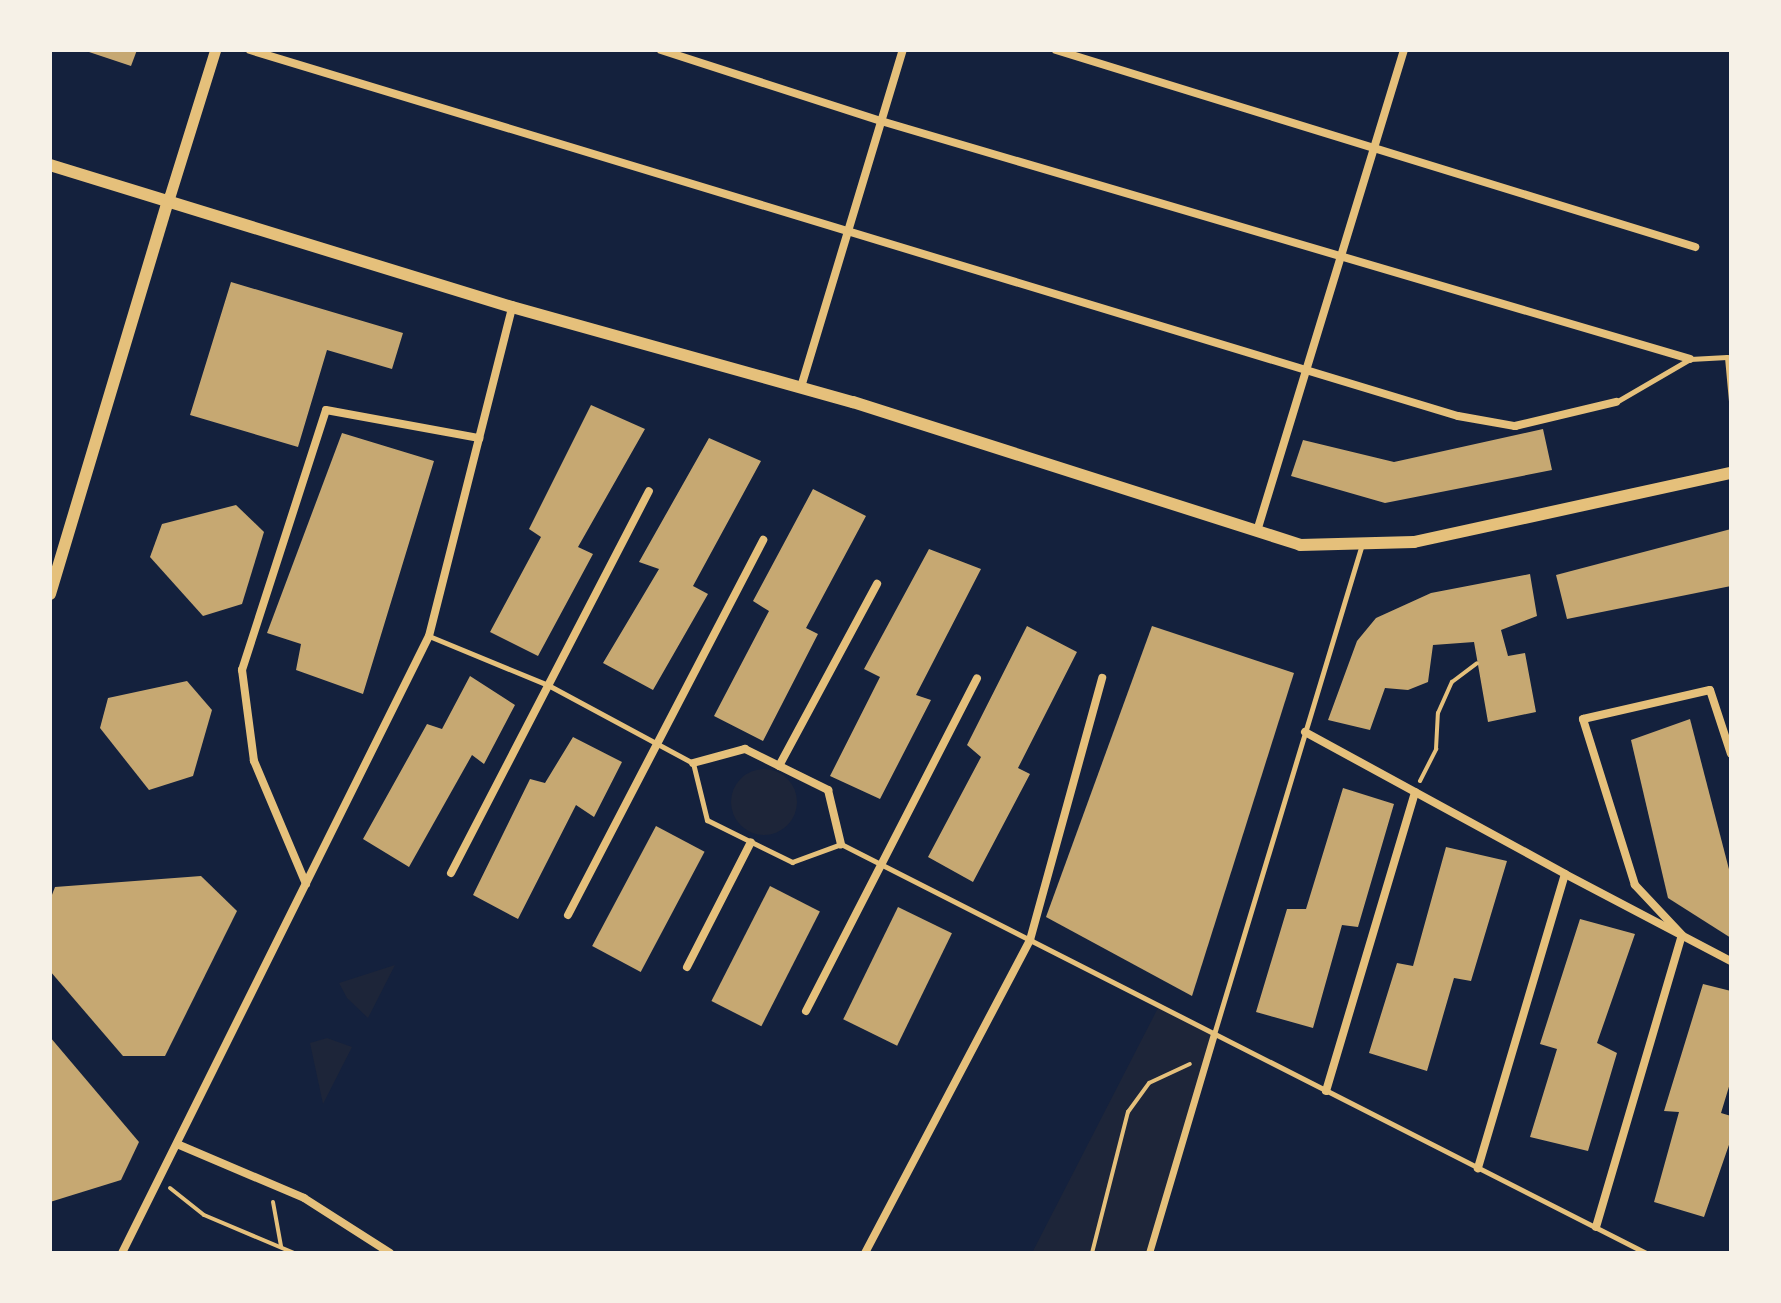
<!DOCTYPE html>
<style>
body{margin:0}
#map{position:relative;width:1781px;height:1303px;overflow:hidden;background:#14213d;font-family:"Noto Serif",serif}
div>[style]{position:absolute}
.green>*{inset:0;background:#1d2539}
.round{border-radius:50%}
.building>*{inset:0;background:#c6a872;transform-origin:0 0}
.path>*{height:4px;margin:-2px;padding:0 2px;transform-origin:2px;border-radius:2px;background:#e5c07b}
.service>*{height:5px;margin:-2.5px;padding:0 2.5px;transform-origin:2.5px;border-radius:2.5px;background:#e5c07b}
.pedestrian>*{height:7px;margin:-3.5px;padding:0 3.5px;transform-origin:3.5px;border-radius:3.5px;background:#e5c07b}
.minor>*{height:8px;margin:-4px;padding:0 4px;transform-origin:4px;border-radius:4px;background:#e5c07b}
.tertiary>*{height:11px;margin:-5.5px;padding:0 5.5px;transform-origin:5.5px;border-radius:5.5px;background:#e5c07b}
.secondary>*{height:12px;margin:-6px;padding:0 6px;transform-origin:6px;border-radius:6px;background:#e5c07b}
span{translate:-50% -50%;white-space:nowrap;text-align:center;line-height:1.15;-webkit-text-stroke:8px #f6f1e7;paint-order:stroke}
.frame{position:absolute;inset:0;border:52px solid #f6f1e7;pointer-events:none}
</style>
<div id="map">
<div class="green">
<div class="round" style="left:731px;top:769px;width:66px;height:66px"></div>
<div style="clip-path:polygon(395px 965px,368px 1018px,347px 998px,339px 983px)"></div>
<div style="clip-path:polygon(1159px 1006px,1214px 1034px,1149px 1253px,1032px 1253px)"></div>
<div style="clip-path:polygon(327px 1038px,352px 1047px,323px 1104px,310px 1043px)"></div>
</div>
<div class="building">
<div style="clip-path:polygon(83px 50px,137px 50px,131px 66px)"></div>
<div style="clip-path:polygon(231px 282px,403px 333px,392px 369px,327px 350px,298px 447px,190px 415px)"></div>
<div style="clip-path:polygon(591px 405px,645px 429px,578px 547px,593px 554px,538px 656px,490px 632px,541px 537px,529px 529px)"></div>
<div style="clip-path:polygon(1543px 429px,1552px 470px,1385px 503px,1291px 476px,1303px 440px,1394px 462px)"></div>
<div style="clip-path:polygon(342px 433px,434px 461px,363px 694px,296px 670px,301px 644px,267px 633px)"></div>
<div style="clip-path:polygon(709px 438px,761px 461px,693px 586px,708px 594px,653px 690px,603px 663px,659px 569px,639px 562px)"></div>
<div style="clip-path:polygon(813px 489px,866px 516px,806px 628px,818px 634px,763px 741px,714px 716px,769px 611px,753px 601px)"></div>
<div style="clip-path:polygon(236px 505px,264px 532px,242px 604px,203px 616px,150px 557px,162px 524px)"></div>
<div style="clip-path:polygon(1731px 529px,1731px 586px,1567px 619px,1556px 575px)"></div>
<div style="clip-path:polygon(929px 549px,981px 569px,916px 695px,931px 700px,880px 799px,830px 776px,880px 677px,864px 669px)"></div>
<div style="clip-path:polygon(1530px 574px,1537px 616px,1501px 630px,1508px 656px,1525px 653px,1536px 712px,1488px 722px,1474px 642px,1433px 645px,1428px 682px,1408px 690px,1385px 688px,1370px 730px,1328px 720px,1357px 641px,1376px 618px,1431px 593px)"></div>
<div style="clip-path:polygon(1027px 626px,1077px 652px,1018px 768px,1030px 774px,973px 882px,928px 857px,981px 757px,967px 745px)"></div>
<div style="clip-path:polygon(1152px 626px,1294px 673px,1192px 996px,1046px 917px)"></div>
<div style="clip-path:polygon(470px 676px,515px 705px,484px 764px,472px 755px,409px 867px,363px 839px,427px 724px,442px 729px)"></div>
<div style="clip-path:polygon(187px 681px,212px 710px,193px 776px,149px 790px,100px 728px,108px 698px)"></div>
<div style="clip-path:polygon(1690px 719px,1731px 877px,1731px 938px,1668px 898px,1631px 740px)"></div>
<div style="clip-path:polygon(573px 737px,622px 762px,594px 817px,576px 805px,518px 919px,473px 895px,530px 779px,545px 783px)"></div>
<div style="clip-path:polygon(1343px 788px,1394px 804px,1358px 927px,1342px 925px,1313px 1028px,1256px 1012px,1287px 909px,1306px 909px)"></div>
<div style="left:656px;top:826px;width:55px;height:136px;rotate:28deg"></div>
<div style="clip-path:polygon(1446px 847px,1507px 861px,1471px 981px,1454px 978px,1427px 1071px,1369px 1053px,1397px 963px,1413px 966px)"></div>
<div style="clip-path:polygon(201px 876px,237px 911px,165px 1056px,123px 1056px,50px 971px,50px 900px,55px 887px)"></div>
<div style="left:770px;top:886px;width:56px;height:129px;rotate:27deg"></div>
<div style="left:898px;top:907px;width:60px;height:125px;rotate:26deg"></div>
<div style="clip-path:polygon(1580px 919px,1635px 934px,1597px 1043px,1617px 1053px,1588px 1151px,1530px 1137px,1557px 1049px,1540px 1044px)"></div>
<div style="clip-path:polygon(1703px 984px,1731px 991px,1731px 1080px,1721px 1113px,1731px 1116px,1731px 1139px,1704px 1217px,1654px 1202px,1679px 1112px,1664px 1111px)"></div>
<div style="clip-path:polygon(50px 1037px,139px 1142px,121px 1180px,50px 1202px)"></div>
</div>
<div class="path">
<div style="left:1420px;top:781px;width:36px;rotate:-63deg"></div>
<div style="left:1436px;top:749px;width:36px;rotate:-87deg"></div>
<div style="left:1438px;top:713px;width:34px;rotate:-66deg"></div>
<div style="left:1452px;top:682px;width:31px;rotate:-37deg"></div>
<div style="left:170px;top:1188px;width:43px;rotate:38.5deg"></div>
<div style="left:204px;top:1215px;width:98px;rotate:22.9deg"></div>
<div style="left:273px;top:1202px;width:45px;rotate:79.7deg"></div>
<div style="left:1092px;top:1253px;width:146px;rotate:-75.7deg"></div>
<div style="left:1128px;top:1112px;width:36px;rotate:-54deg"></div>
<div style="left:1149px;top:1083px;width:45px;rotate:-24.9deg"></div>
</div>
<div class="service">
<div style="left:1616px;top:402px;width:86px;rotate:-30.2deg"></div>
<div style="left:1690px;top:359px;width:37px;rotate:-3deg"></div>
<div style="left:1727px;top:357px;width:44px;rotate:84.8deg"></div>
<div style="left:429px;top:636px;width:129px;rotate:22.4deg"></div>
<div style="left:548px;top:685px;width:165px;rotate:28.3deg"></div>
<div style="left:693px;top:763px;width:59px;rotate:76.2deg"></div>
<div style="left:707px;top:820px;width:95px;rotate:26.3deg"></div>
<div style="left:792px;top:862px;width:52px;rotate:-20.2deg"></div>
<div style="left:841px;top:844px;width:903px;rotate:26.93deg"></div>
<div style="left:1214px;top:1034px;width:512px;rotate:-73.19deg"></div>
</div>
<div class="pedestrian">
<div style="left:1149px;top:1253px;width:228px;rotate:-73.5deg"></div>
</div>
<div class="minor">
<div style="left:250px;top:50px;width:1262px;rotate:16.86deg"></div>
<div style="left:1458px;top:416px;width:58px;rotate:10deg"></div>
<div style="left:1515px;top:426px;width:104px;rotate:-13.4deg"></div>
<div style="left:661px;top:50px;width:231px;rotate:17.9deg"></div>
<div style="left:881px;top:121px;width:843px;rotate:16.39deg"></div>
<div style="left:1056px;top:50px;width:669px;rotate:17.13deg"></div>
<div style="left:801px;top:387px;width:352px;rotate:-73.2deg"></div>
<div style="left:1257px;top:531px;width:503px;rotate:-73.01deg"></div>
<div style="left:1305px;top:732px;width:296px;rotate:28.6deg"></div>
<div style="left:1565px;top:874px;width:307px;rotate:106.5deg"></div>
<div style="left:693px;top:763px;width:54px;rotate:-15.1deg"></div>
<div style="left:745px;top:749px;width:93px;rotate:26.3deg"></div>
<div style="left:828px;top:790px;width:56px;rotate:76.5deg"></div>
<div style="left:779px;top:766px;width:207px;rotate:-61.7deg"></div>
<div style="left:451px;top:873px;width:430px;rotate:-62.6deg"></div>
<div style="left:1565px;top:874px;width:187px;rotate:27.7deg"></div>
<div style="left:306px;top:884px;width:134px;rotate:-112.9deg"></div>
<div style="left:254px;top:761px;width:92px;rotate:-97.5deg"></div>
<div style="left:242px;top:670px;width:273px;rotate:-72.1deg"></div>
<div style="left:326px;top:410px;width:156px;rotate:10.4deg"></div>
<div style="left:568px;top:915px;width:423px;rotate:-62.5deg"></div>
<div style="left:687px;top:967px;width:140px;rotate:-62.9deg"></div>
<div style="left:806px;top:1011px;width:374px;rotate:-62.8deg"></div>
<div style="left:1326px;top:1091px;width:312px;rotate:-73.4deg"></div>
<div style="left:177px;top:1144px;width:138px;rotate:23deg"></div>
<div style="left:304px;top:1198px;width:102px;rotate:32.6deg"></div>
<div style="left:1596px;top:1227px;width:304px;rotate:-73.6deg"></div>
<div style="left:1682px;top:935px;width:69px;rotate:-133.2deg"></div>
<div style="left:1635px;top:885px;width:174px;rotate:-107.4deg"></div>
<div style="left:1583px;top:719px;width:130px;rotate:-12.9deg"></div>
<div style="left:1710px;top:690px;width:67px;rotate:71.8deg"></div>
<div style="left:122px;top:1253px;width:689px;rotate:-63.55deg"></div>
<div style="left:429px;top:636px;width:339px;rotate:-75.8deg"></div>
<div style="left:865px;top:1253px;width:354px;rotate:-62.2deg"></div>
<div style="left:1030px;top:940px;width:272px;rotate:-74.6deg"></div>
</div>
<div class="tertiary">
<div style="left:169px;top:198px;width:155px;rotate:-72.7deg"></div>
</div>
<div class="secondary">
<div style="left:50px;top:165px;width:483px;rotate:17.1deg"></div>
<div style="left:512px;top:307px;width:354px;rotate:15.6deg"></div>
<div style="left:853px;top:402px;width:469px;rotate:17.7deg"></div>
<div style="left:1300px;top:545px;width:114px;rotate:-1.5deg"></div>
<div style="left:1414px;top:542px;width:324px;rotate:-12.3deg"></div>
<div style="left:50px;top:594px;width:413px;rotate:-73.3deg"></div>
</div>
<div class="frame"></div>
</div>
